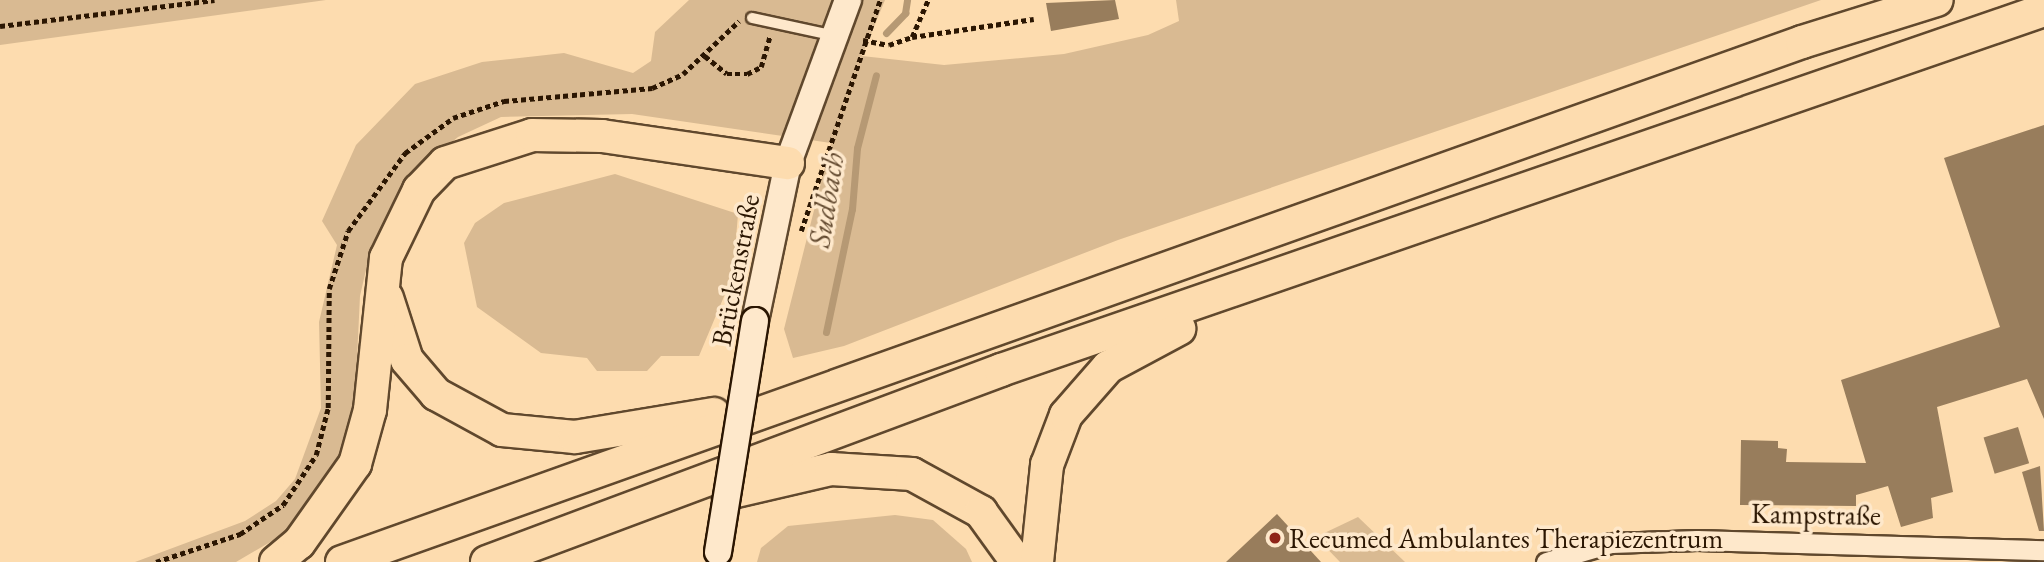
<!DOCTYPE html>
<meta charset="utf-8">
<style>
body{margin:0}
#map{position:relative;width:2044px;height:562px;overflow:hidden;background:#fddcaf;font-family:"EB Garamond",serif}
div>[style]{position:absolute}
.green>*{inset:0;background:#d9ba92}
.stream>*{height:7px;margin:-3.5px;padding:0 3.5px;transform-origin:3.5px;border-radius:3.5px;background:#b69974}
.building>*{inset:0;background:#987d5c;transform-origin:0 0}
.path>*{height:4.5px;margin-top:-2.25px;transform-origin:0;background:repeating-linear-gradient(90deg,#2b1602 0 5px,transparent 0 8.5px)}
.roads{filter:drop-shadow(2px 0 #60482d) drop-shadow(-2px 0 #60482d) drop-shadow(0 2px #60482d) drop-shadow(0 -2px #60482d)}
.service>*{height:10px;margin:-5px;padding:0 5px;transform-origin:5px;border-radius:5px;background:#fee8cb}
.minor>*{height:19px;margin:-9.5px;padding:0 9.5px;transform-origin:9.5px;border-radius:9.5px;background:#fee8cb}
.secondary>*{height:26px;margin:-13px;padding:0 13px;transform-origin:13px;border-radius:13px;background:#fee8cb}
.trunk>*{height:32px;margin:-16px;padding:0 16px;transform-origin:16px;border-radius:16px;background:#fddcaf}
.bridges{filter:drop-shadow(2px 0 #2b1602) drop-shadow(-2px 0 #2b1602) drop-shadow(0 2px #2b1602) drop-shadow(0 -2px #2b1602)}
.secondary-bridge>*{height:26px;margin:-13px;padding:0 13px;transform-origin:13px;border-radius:13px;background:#fee8cb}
.dots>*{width:19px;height:19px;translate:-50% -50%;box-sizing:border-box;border:4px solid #fee8cb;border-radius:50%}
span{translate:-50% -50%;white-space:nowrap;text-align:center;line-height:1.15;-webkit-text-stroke:7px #fee8cb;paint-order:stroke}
.street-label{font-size:28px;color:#2b1602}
.poi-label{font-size:28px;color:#2b1602}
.left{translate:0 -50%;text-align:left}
.water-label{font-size:30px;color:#634a30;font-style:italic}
</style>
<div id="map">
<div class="green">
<div style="clip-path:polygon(0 0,326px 0,0 45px)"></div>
<div style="clip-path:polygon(689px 0,885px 0,862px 56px,944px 65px,1064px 54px,1148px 35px,1179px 21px,1176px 0,1821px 0,1118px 240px,844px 346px,793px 358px,784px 329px,831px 143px,632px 114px,501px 117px,458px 137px,418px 171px,371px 248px,360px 296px,353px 443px,303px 523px,236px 562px,135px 562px,245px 521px,276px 501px,295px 479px,321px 408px,319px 322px,337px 245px,322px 221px,356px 145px,415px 84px,482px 62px,564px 53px,633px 73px,651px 61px,655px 32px)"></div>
<div style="clip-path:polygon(615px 174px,738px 214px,733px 275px,699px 356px,661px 356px,647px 371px,597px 371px,587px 358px,541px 353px,477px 307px,464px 243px,475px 223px,504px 203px)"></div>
<div style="clip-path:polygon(895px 515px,933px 520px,966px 549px,972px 562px,757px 562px,761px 548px,788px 526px)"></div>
<div style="clip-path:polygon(1358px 517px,1405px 562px,1340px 562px,1316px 537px)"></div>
</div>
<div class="stream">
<div style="left:886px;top:33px;width:28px;rotate:-46deg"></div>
<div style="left:905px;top:13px;width:13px;rotate:-81deg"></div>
<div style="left:826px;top:332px;width:126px;rotate:-78.1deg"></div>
<div style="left:852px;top:209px;width:61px;rotate:-85.3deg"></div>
<div style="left:857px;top:148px;width:75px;rotate:-75.4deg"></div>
</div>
<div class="building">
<div style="clip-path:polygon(1115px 0,1119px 19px,1051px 31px,1046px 3px)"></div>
<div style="clip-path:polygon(2044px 125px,2044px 419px,2027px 379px,1937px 407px,1953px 492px,1931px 498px,1933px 518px,1901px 527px,1888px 486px,1856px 495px,1856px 506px,1740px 505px,1741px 440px,1778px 441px,1778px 448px,1787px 449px,1786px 462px,1866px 463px,1841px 380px,2000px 327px,1944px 158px)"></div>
<div style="left:2018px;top:427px;width:38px;height:36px;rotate:73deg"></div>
<div style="clip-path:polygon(2040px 466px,2044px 531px,2039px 531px,2022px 472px)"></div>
<div style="clip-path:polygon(1277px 514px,1321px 562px,1226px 562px)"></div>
</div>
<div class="path">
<div style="left:0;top:26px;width:216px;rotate:-6.9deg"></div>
<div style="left:912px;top:37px;width:123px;rotate:-8.4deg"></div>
<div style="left:863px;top:40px;width:26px;rotate:11deg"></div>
<div style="left:889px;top:45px;width:24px;rotate:-19deg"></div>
<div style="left:912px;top:37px;width:40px;rotate:-66.6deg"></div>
<div style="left:705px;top:56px;width:28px;rotate:39deg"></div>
<div style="left:727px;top:74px;width:20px"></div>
<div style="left:747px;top:74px;width:16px;rotate:-27deg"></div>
<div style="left:761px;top:67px;width:33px;rotate:-74deg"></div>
<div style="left:801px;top:231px;width:244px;rotate:-71.1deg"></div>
<div style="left:156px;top:562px;width:89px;rotate:-18.4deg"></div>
<div style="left:240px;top:534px;width:52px;rotate:-34deg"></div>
<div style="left:283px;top:505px;width:60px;rotate:-56.6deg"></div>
<div style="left:316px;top:455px;width:49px;rotate:-75.7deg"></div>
<div style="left:328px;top:408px;width:119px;rotate:-89.5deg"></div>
<div style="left:329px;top:289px;width:61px;rotate:-71.9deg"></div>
<div style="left:348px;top:231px;width:97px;rotate:-53.8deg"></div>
<div style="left:405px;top:153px;width:59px;rotate:-36.1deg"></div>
<div style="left:453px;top:118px;width:54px;rotate:-18.4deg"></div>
<div style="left:504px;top:101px;width:149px;rotate:-5deg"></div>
<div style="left:652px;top:88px;width:34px;rotate:-24deg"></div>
<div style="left:683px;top:74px;width:77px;rotate:-43.4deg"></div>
</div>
<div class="roads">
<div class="service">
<div style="left:752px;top:18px;width:81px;rotate:12.1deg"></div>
</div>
<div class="minor">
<div style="left:1546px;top:562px;width:68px;rotate:-16.3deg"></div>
<div style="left:1611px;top:543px;width:86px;rotate:-2deg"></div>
<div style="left:1697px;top:540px;width:347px;rotate:1.7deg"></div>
</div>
<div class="secondary">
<div style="left:755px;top:321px;width:161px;rotate:-78.2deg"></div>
<div style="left:788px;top:163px;width:174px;rotate:-69.8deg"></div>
</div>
<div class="trunk">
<div style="left:387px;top:298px;width:65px;rotate:72.1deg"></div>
<div style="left:407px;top:360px;width:45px;rotate:49.5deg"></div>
<div style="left:436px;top:394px;width:75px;rotate:28.6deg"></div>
<div style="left:502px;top:430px;width:73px;rotate:5.5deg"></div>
<div style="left:575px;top:437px;width:141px;rotate:-9.4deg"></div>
<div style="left:728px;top:493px;width:106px;rotate:-13.1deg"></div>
<div style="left:831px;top:469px;width:81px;rotate:3.5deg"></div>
<div style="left:912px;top:474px;width:79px;rotate:28.8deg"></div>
<div style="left:981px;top:512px;width:62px;rotate:54.2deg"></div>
<div style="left:276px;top:562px;width:30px;rotate:-40deg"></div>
<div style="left:299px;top:543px;width:97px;rotate:-54.7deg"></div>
<div style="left:355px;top:464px;width:56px;rotate:-74.5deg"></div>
<div style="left:370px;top:410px;width:153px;rotate:-84deg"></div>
<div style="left:386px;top:258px;width:76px;rotate:-64.1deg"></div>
<div style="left:419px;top:190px;width:37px;rotate:-46deg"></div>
<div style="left:445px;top:163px;width:91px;rotate:-17.8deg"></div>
<div style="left:532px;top:135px;width:70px;rotate:0.8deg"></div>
<div style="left:602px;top:136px;width:188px;rotate:8.3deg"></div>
<div style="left:342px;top:562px;width:1550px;rotate:-19.6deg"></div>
<div style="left:1802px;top:42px;width:141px;rotate:-17.3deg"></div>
<div style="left:487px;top:562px;width:549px;rotate:-20.48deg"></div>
<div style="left:1001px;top:370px;width:1103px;rotate:-19.04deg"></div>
<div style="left:1037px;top:562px;width:98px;rotate:-84.1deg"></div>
<div style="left:1047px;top:465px;width:53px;rotate:-69.2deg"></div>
<div style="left:1066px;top:415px;width:64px;rotate:-48.8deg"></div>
<div style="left:1108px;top:367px;width:81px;rotate:-28.2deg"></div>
</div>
</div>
<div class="bridges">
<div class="secondary-bridge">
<div style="left:718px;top:552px;width:234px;rotate:-80.9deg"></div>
</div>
</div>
<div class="dots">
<div style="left:1275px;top:538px;background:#8f2418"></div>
</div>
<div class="street-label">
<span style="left:735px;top:270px;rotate:-79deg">Brückenstraße</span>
<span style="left:1816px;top:514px;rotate:1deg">Kampstraße</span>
</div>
<div class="poi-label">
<span class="left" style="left:1289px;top:538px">Recumed Ambulantes Therapiezentrum</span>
</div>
<div class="water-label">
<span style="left:827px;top:200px;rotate:-81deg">Sudbach</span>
</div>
</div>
